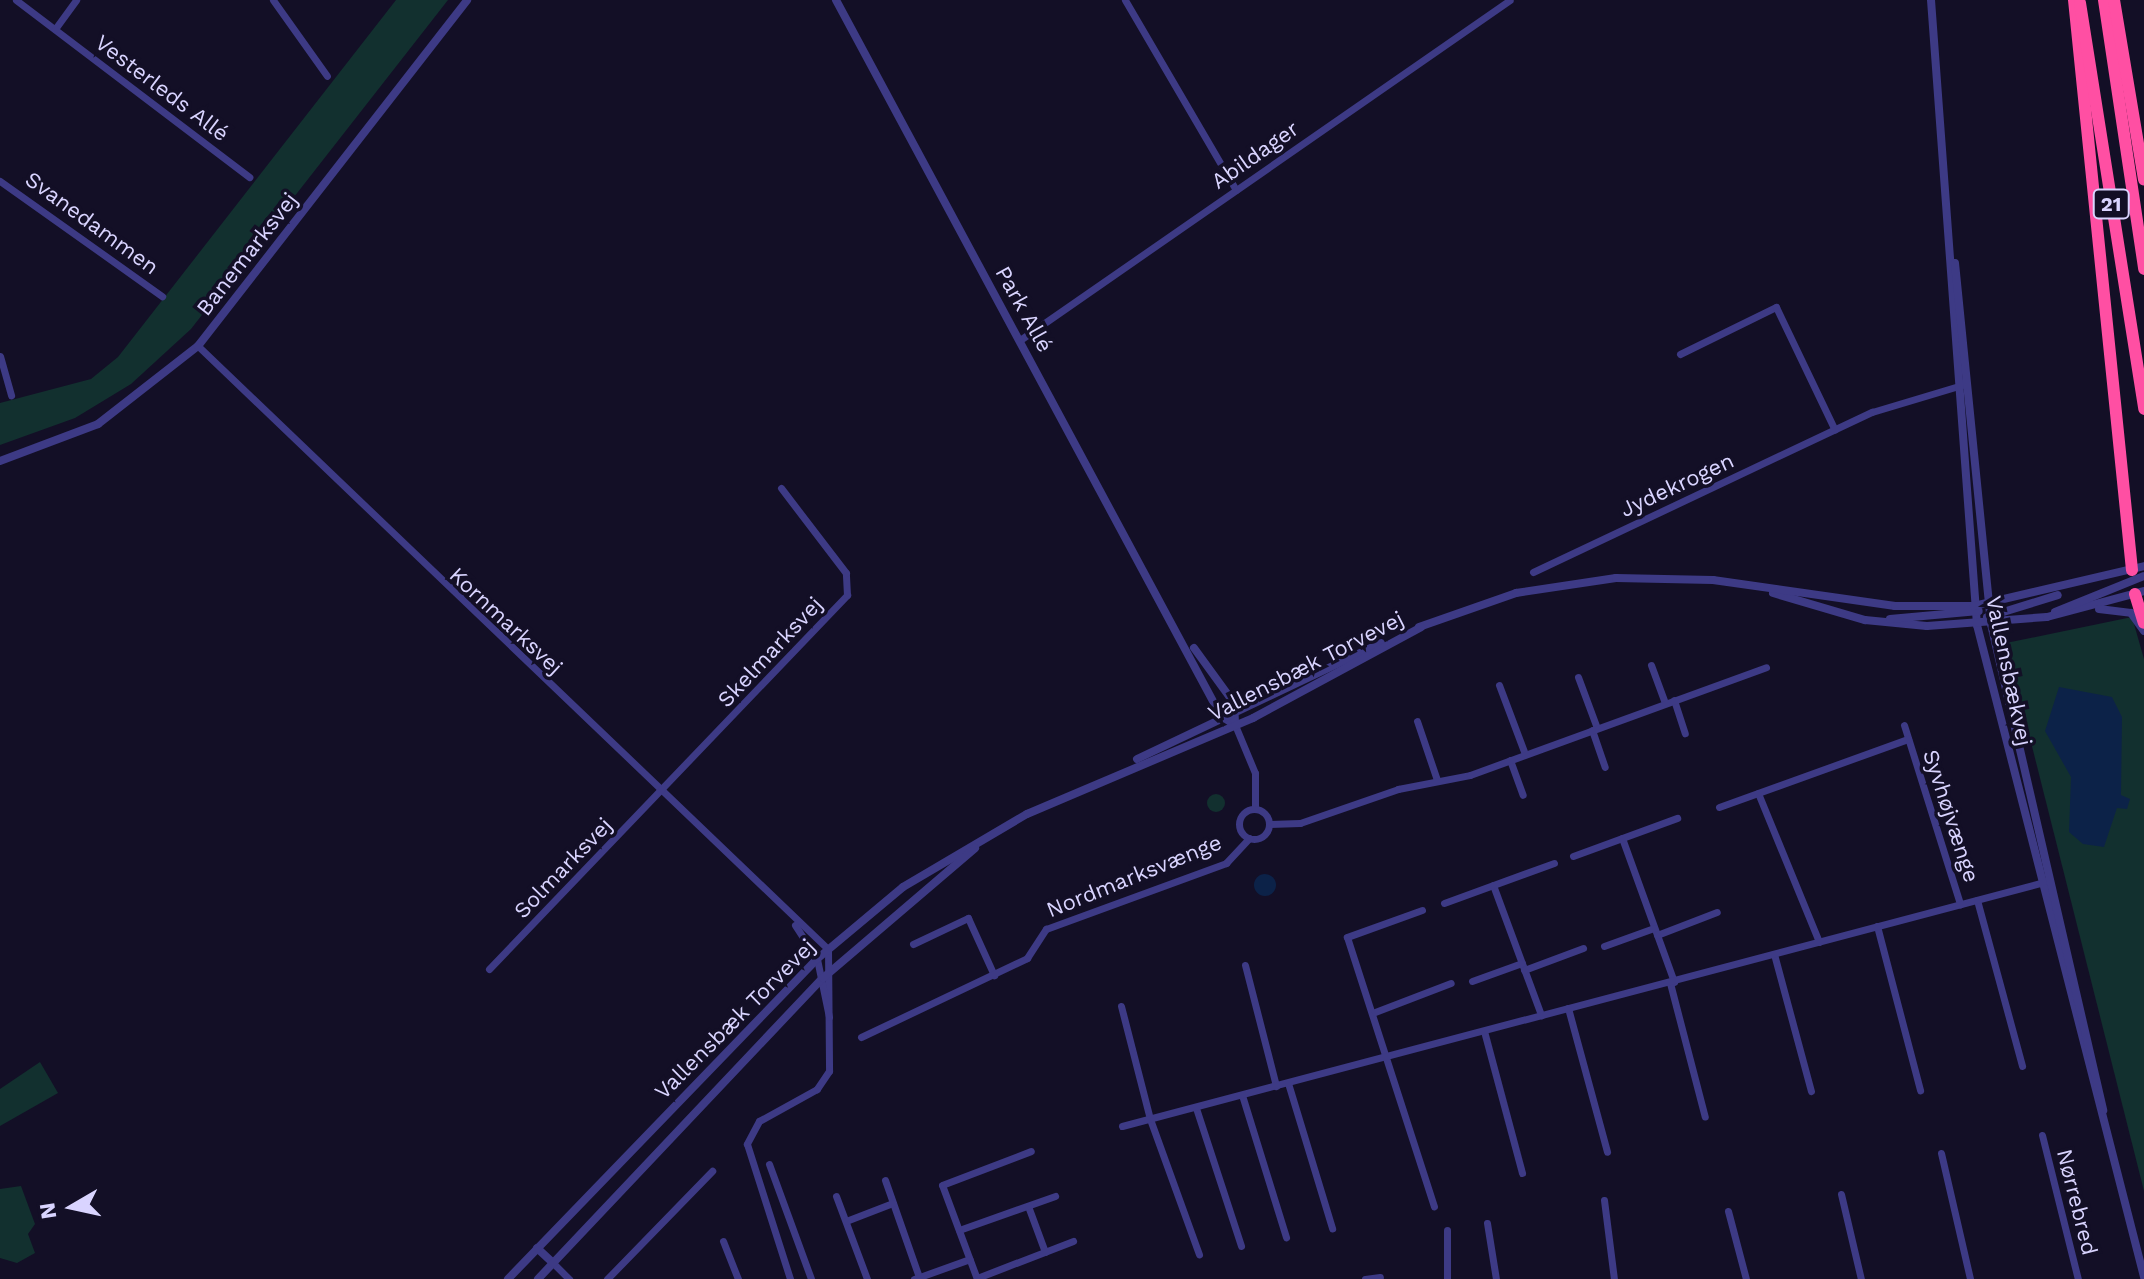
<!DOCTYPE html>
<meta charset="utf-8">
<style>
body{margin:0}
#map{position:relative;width:2144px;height:1279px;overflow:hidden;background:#130f26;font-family:"Work Sans",sans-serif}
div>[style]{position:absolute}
.green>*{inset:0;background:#12302f}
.round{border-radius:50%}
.water>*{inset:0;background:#0c2248}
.minor>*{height:7px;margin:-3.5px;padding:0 3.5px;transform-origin:3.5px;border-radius:3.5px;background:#3d3a85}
.minor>.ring{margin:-3.5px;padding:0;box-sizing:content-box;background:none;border:7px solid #3d3a85;border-radius:50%}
.tertiary>*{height:8px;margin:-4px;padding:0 4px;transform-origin:4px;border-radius:4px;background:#3d3a85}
.motorway>*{height:12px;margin:-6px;padding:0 6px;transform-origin:6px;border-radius:6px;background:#ff4fa3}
span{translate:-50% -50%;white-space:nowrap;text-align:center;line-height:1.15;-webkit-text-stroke:7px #130f26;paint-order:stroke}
.shield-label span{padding:2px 6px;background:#130f26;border:2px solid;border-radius:6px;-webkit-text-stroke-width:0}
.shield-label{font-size:20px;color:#d9d4ff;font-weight:700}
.street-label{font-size:22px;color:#d9d4ff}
.north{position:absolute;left:32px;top:1167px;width:80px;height:80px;-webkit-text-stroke:6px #130f26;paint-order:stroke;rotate:261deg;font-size:22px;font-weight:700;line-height:32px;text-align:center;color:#d9d4ff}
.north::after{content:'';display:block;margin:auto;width:28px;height:36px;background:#d9d4ff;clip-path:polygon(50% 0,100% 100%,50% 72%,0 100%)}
</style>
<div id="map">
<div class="green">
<div style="clip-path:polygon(396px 0,448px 0,191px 329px,131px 384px,75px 418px,0 445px,0 403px,91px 379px,118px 357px)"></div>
<div style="clip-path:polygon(2132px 617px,2144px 659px,2144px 1191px,2006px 643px)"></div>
<div class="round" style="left:1207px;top:794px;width:18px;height:18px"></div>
<div style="clip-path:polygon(40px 1062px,58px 1093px,0 1126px,0 1089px)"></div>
<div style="clip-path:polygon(21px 1186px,35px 1224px,28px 1234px,35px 1253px,17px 1263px,0 1258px,0 1189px)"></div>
</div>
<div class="water">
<div style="clip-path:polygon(2059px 687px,2112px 697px,2122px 717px,2121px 795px,2130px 799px,2127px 809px,2117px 808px,2104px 847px,2083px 844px,2069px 832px,2071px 777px,2045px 731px)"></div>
<div class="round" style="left:1254px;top:874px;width:22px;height:22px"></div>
</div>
<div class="minor">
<div style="left:16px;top:0;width:293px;rotate:37.2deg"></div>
<div style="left:273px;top:0;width:93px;rotate:54.6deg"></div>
<div style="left:1125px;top:0;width:220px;rotate:59.7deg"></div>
<div style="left:55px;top:29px;width:36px;rotate:-54deg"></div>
<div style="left:0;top:181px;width:199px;rotate:35.4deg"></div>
<div style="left:1020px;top:340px;width:596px;rotate:-34.76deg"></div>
<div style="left:198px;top:346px;width:872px;rotate:43.75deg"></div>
<div style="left:828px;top:949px;width:122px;rotate:89.5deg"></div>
<div style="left:829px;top:1071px;width:22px;rotate:124deg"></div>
<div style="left:817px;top:1089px;width:66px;rotate:151.1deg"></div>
<div style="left:759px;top:1121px;width:26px;rotate:118deg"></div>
<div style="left:747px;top:1144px;width:142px;rotate:72.3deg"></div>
<div style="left:1680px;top:354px;width:107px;rotate:-26.1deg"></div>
<div style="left:1776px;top:307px;width:136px;rotate:64.4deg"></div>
<div style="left:0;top:356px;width:41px;rotate:74.2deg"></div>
<div style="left:1533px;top:572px;width:375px;rotate:-25.3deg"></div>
<div style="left:1872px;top:412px;width:94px;rotate:-16.7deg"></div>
<div style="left:1651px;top:665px;width:40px;rotate:69.8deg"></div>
<div style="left:1578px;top:677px;width:54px;rotate:69.6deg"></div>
<div style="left:1499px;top:685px;width:74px;rotate:69.4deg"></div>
<div style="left:1674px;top:700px;width:35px;rotate:72deg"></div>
<div style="left:1417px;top:721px;width:62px;rotate:71.3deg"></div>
<div style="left:1235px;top:725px;width:52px;rotate:67.4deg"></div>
<div style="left:1255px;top:773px;width:36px;rotate:90deg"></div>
<div style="left:1904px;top:725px;width:188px;rotate:72.6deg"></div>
<div style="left:1592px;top:730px;width:39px;rotate:71deg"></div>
<div style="left:1510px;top:760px;width:37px;rotate:70deg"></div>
<div style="left:1758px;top:793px;width:161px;rotate:67.7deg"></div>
<div style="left:1719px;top:807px;width:201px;rotate:-19.8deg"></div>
<div class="ring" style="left:1239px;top:809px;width:23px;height:23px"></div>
<div style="left:1269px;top:824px;width:31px;rotate:-2deg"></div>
<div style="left:1300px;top:823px;width:104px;rotate:-19.1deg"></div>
<div style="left:1398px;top:789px;width:73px;rotate:-11deg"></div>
<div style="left:1470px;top:775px;width:315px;rotate:-20deg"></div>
<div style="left:1622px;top:838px;width:153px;rotate:70.1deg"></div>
<div style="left:1573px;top:856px;width:111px;rotate:-20.1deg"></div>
<div style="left:1493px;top:885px;width:139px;rotate:69.7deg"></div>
<div style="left:1977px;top:900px;width:172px;rotate:74.8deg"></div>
<div style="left:1444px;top:903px;width:117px;rotate:-20deg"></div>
<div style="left:1422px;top:910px;width:80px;rotate:160.2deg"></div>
<div style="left:1347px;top:937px;width:283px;rotate:72.1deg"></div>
<div style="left:795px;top:925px;width:40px;rotate:57.1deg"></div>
<div style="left:817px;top:959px;width:59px;rotate:78.3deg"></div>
<div style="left:1877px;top:926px;width:170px;rotate:75.3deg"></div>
<div style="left:1657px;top:935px;width:64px;rotate:-21deg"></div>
<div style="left:913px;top:944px;width:61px;rotate:-25.3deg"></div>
<div style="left:968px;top:918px;width:63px;rotate:65.5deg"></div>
<div style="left:1604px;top:946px;width:53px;rotate:-19.8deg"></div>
<div style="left:1774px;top:954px;width:142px;rotate:74.9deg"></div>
<div style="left:1245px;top:965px;width:125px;rotate:75.6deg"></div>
<div style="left:489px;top:969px;width:518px;rotate:-46.25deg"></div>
<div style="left:847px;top:595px;width:22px;rotate:-93deg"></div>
<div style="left:846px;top:573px;width:107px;rotate:-127.4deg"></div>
<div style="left:1524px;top:970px;width:63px;rotate:-20.4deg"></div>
<div style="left:1472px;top:981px;width:53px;rotate:-19.8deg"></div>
<div style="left:1670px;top:983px;width:138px;rotate:75.4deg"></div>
<div style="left:1121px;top:1006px;width:117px;rotate:75.6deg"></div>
<div style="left:1150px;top:1119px;width:144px;rotate:70.1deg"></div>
<div style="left:1568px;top:1008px;width:149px;rotate:74.8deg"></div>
<div style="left:1375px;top:1012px;width:81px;rotate:-20.9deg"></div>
<div style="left:1484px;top:1031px;width:147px;rotate:75deg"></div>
<div style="left:861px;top:1037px;width:184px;rotate:-25.4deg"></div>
<div style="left:1027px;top:958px;width:35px;rotate:-57deg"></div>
<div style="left:1046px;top:929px;width:192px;rotate:-20.1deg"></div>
<div style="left:1226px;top:863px;width:34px;rotate:-47deg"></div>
<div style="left:1288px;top:1083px;width:152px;rotate:73.1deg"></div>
<div style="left:1242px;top:1095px;width:149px;rotate:72.8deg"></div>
<div style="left:1196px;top:1108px;width:145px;rotate:71.9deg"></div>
<div style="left:1122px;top:1126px;width:958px;rotate:-14.82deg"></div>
<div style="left:2042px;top:1135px;width:148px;rotate:76deg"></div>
<div style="left:1941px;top:1153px;width:129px;rotate:77deg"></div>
<div style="left:769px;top:1164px;width:122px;rotate:69.9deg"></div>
<div style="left:885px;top:1180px;width:103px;rotate:70.7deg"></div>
<div style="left:1841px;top:1194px;width:87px;rotate:76.8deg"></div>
<div style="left:836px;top:1196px;width:89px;rotate:69.5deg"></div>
<div style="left:1604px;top:1200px;width:80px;rotate:82.8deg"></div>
<div style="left:1028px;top:1206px;width:49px;rotate:69.7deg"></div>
<div style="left:1728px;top:1211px;width:70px;rotate:75.2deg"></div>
<div style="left:846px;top:1221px;width:50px;rotate:-21deg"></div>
<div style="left:1487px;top:1223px;width:57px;rotate:80.9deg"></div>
<div style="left:959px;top:1230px;width:102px;rotate:-19.5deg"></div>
<div style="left:1447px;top:1230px;width:49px;rotate:90deg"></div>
<div style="left:723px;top:1241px;width:41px;rotate:68.5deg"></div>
<div style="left:553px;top:1263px;width:23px;rotate:45deg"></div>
<div style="left:977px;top:1278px;width:103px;rotate:-21.1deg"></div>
<div style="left:607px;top:1279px;width:151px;rotate:-45.8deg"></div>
<div style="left:914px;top:1279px;width:59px;rotate:-19.7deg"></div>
<div style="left:977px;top:1279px;width:100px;rotate:-110.4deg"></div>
<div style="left:942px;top:1185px;width:95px;rotate:-20.9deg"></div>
<div style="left:1365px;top:1279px;width:15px;rotate:-8deg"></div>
</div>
<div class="tertiary">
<div style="left:836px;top:0;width:813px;rotate:61.73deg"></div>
<div style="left:1221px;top:716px;width:17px;rotate:33deg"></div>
<div style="left:1931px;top:0;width:627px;rotate:85.79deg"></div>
<div style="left:1977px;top:625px;width:673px;rotate:75.63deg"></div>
<div style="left:1955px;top:263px;width:363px;rotate:84.3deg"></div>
<div style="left:1991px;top:624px;width:499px;rotate:77deg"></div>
<div style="left:0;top:461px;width:105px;rotate:-20.7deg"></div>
<div style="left:98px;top:424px;width:127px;rotate:-38deg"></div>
<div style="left:198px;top:346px;width:438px;rotate:-52.1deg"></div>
<div style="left:1773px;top:593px;width:96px;rotate:16.4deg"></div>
<div style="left:1865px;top:620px;width:62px;rotate:5.5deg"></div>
<div style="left:1927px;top:626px;width:120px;rotate:-4.3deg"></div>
<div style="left:2047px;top:617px;width:100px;rotate:-15deg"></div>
<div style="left:2099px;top:609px;width:32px;rotate:7deg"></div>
<div style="left:2131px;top:613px;width:22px;rotate:54deg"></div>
<div style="left:2055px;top:612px;width:96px;rotate:-22deg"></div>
<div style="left:1987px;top:617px;width:74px;rotate:-17.2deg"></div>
<div style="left:1890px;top:619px;width:89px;rotate:-5.1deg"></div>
<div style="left:1419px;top:627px;width:103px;rotate:-19.3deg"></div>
<div style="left:1516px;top:593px;width:101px;rotate:-8.5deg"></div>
<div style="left:1616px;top:578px;width:97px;rotate:1.2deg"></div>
<div style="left:1713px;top:580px;width:184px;rotate:8.1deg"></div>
<div style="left:1895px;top:606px;width:79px"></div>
<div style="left:1974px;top:606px;width:175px;rotate:-13.2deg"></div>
<div style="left:1194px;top:648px;width:68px;rotate:54deg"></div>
<div style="left:1234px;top:703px;width:22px;rotate:87deg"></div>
<div style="left:1137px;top:759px;width:270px;rotate:-25.4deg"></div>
<div style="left:537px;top:1248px;width:22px;rotate:43deg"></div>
<div style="left:508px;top:1279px;width:445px;rotate:-46deg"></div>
<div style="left:817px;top:959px;width:112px;rotate:-39.9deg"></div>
<div style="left:903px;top:887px;width:144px;rotate:-30.5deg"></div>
<div style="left:1027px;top:814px;width:246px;rotate:-23deg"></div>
<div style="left:1253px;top:718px;width:191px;rotate:-28.4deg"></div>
<div style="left:538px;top:1279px;width:415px;rotate:-46.6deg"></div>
<div style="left:823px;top:978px;width:200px;rotate:-40.5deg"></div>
</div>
<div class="motorway">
<div style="left:2074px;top:0;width:573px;rotate:84.19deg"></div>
<div style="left:2104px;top:0;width:272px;rotate:81.5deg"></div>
<div style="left:2114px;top:0;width:182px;rotate:80.5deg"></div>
<div style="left:2080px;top:3px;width:411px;rotate:81deg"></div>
<div style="left:2135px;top:594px;width:30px;rotate:73deg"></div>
</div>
<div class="shield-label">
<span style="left:2111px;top:204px">21</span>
</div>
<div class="street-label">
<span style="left:162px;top:88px;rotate:37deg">Vesterleds Allé</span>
<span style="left:1255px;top:155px;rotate:-35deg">Abildager</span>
<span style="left:92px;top:223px;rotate:36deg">Svanedammen</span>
<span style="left:247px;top:254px;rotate:-52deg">Banemarksvej</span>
<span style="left:1024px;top:309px;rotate:61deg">Park Allé</span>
<span style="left:1677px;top:485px;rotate:-25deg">Jydekrogen</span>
<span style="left:506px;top:621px;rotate:43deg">Kornmarksvej</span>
<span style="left:770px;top:652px;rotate:-47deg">Skelmarksvej</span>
<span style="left:1306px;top:666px;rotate:-27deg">Vallensbæk Torvevej</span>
<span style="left:2009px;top:671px;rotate:78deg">Vallensbækvej</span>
<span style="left:1951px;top:816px;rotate:72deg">Syvhøjvænge</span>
<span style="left:563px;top:868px;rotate:-46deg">Solmarksvej</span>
<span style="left:1134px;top:876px;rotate:-22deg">Nordmarksvænge</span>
<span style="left:735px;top:1019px;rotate:-45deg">Vallensbæk Torvevej</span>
<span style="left:2077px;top:1202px;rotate:76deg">Nørrebred</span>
</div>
<div class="north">N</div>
</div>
